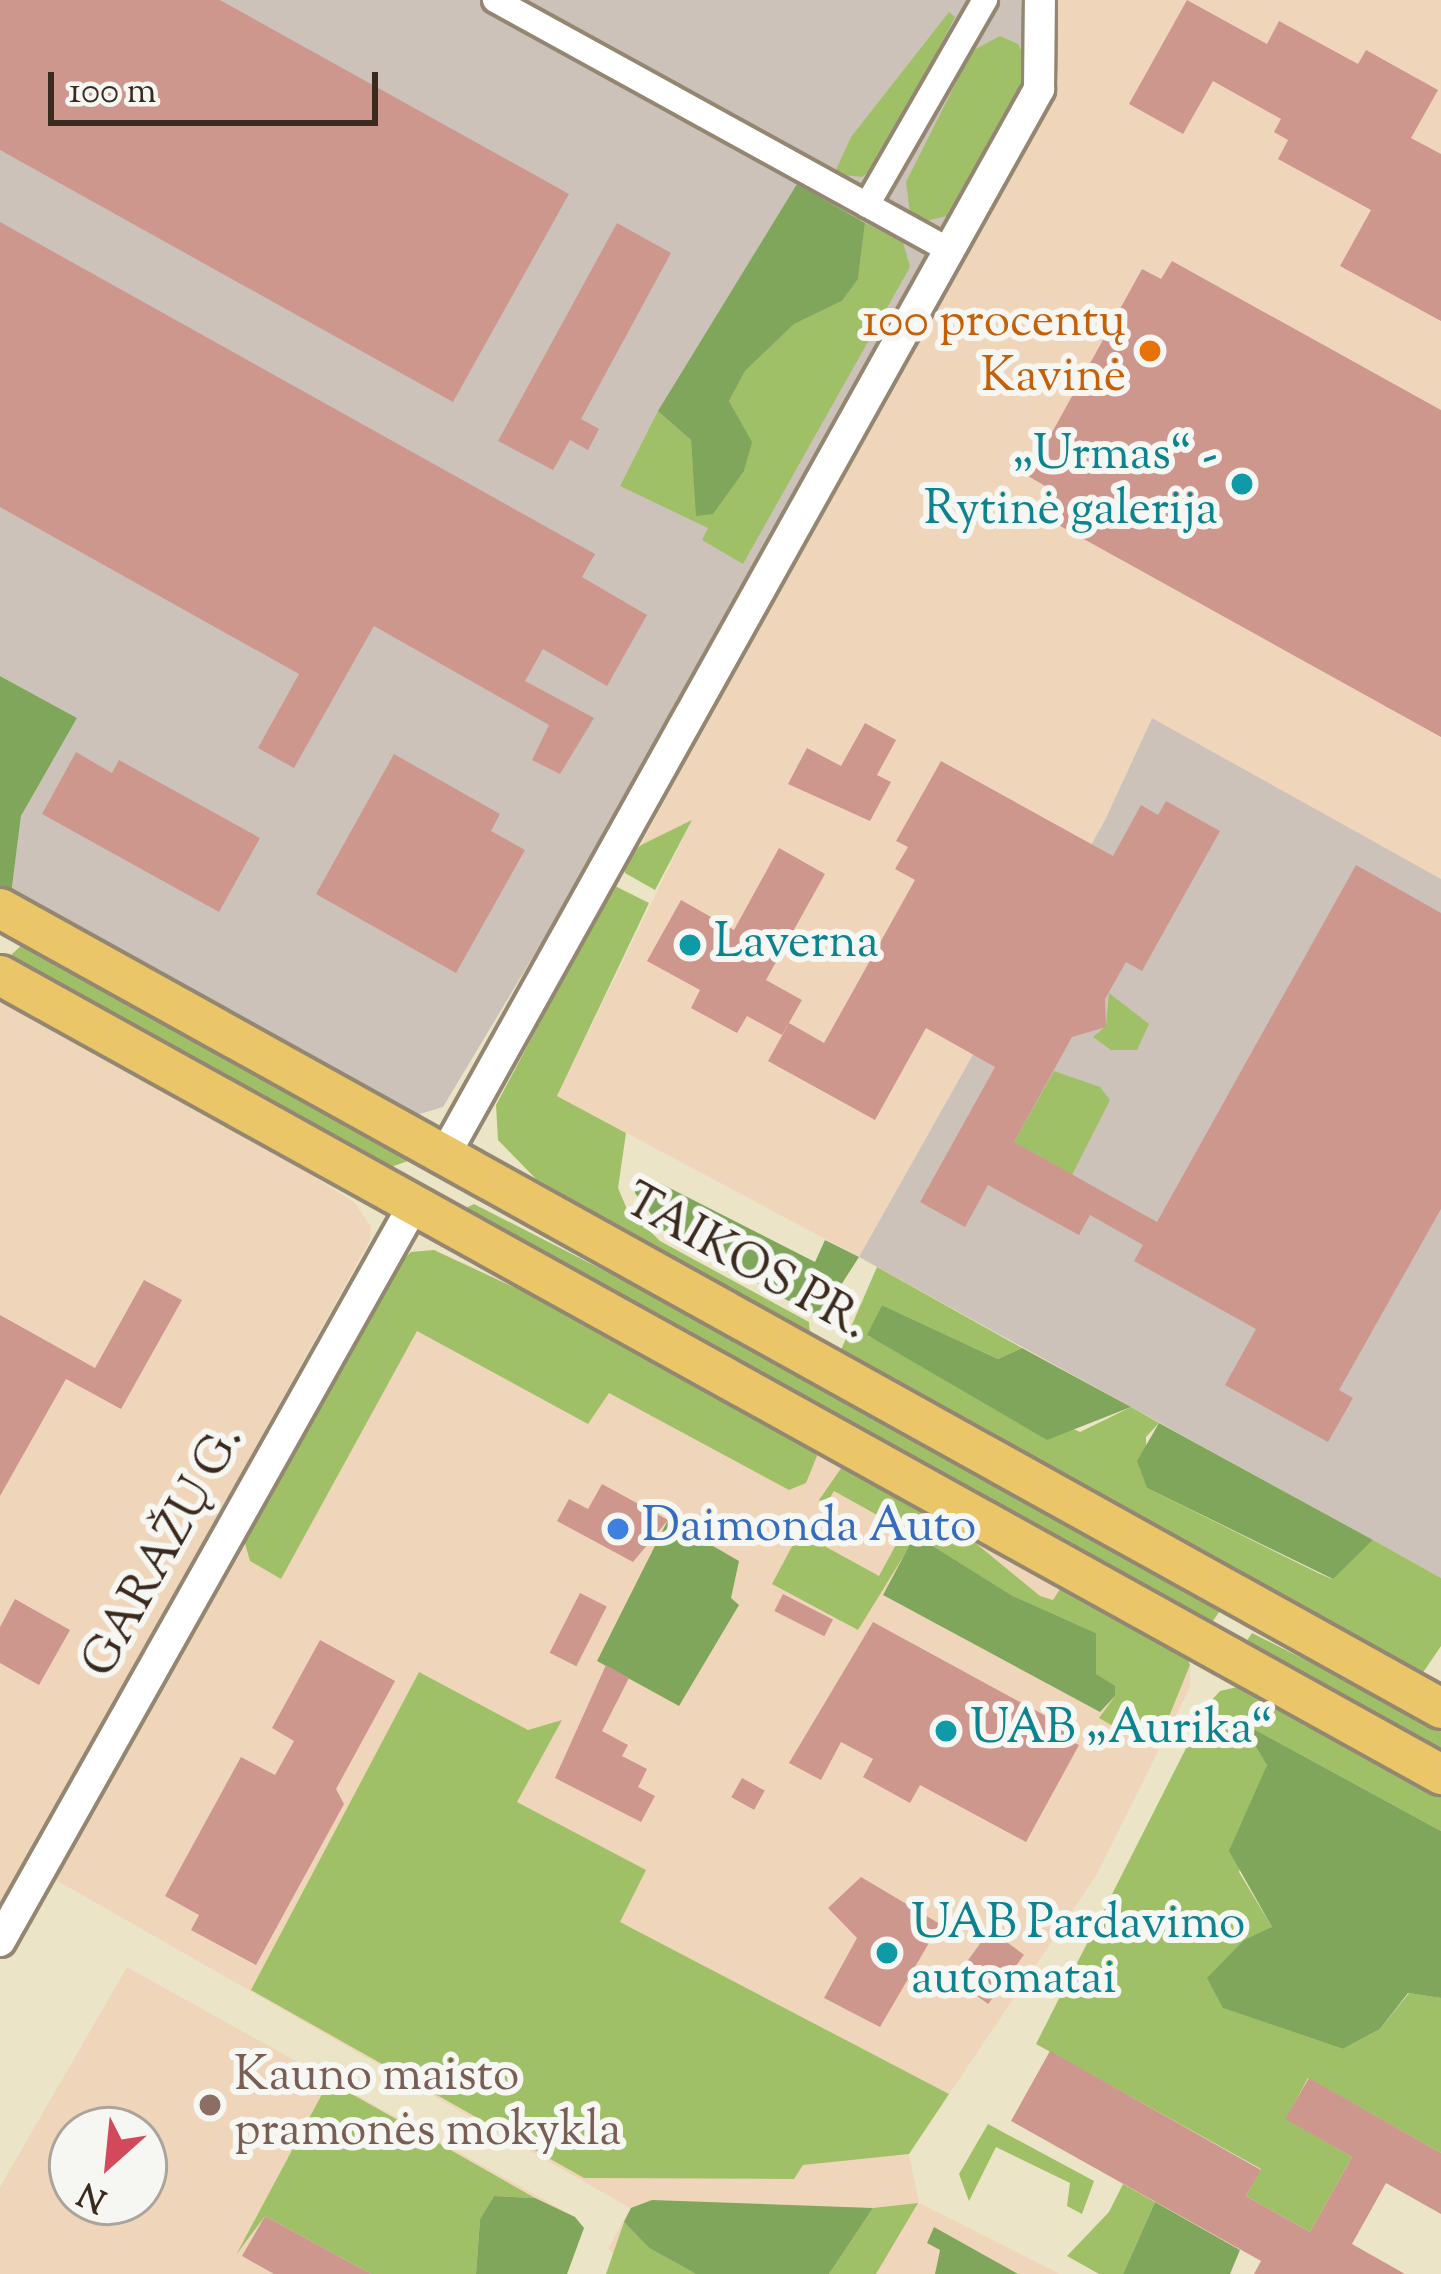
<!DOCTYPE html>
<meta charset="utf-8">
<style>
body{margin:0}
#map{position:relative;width:1441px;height:2274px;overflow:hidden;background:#ece4c6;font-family:"Sorts Mill Goudy",serif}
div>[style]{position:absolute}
.built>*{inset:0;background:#efd6bb}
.industrial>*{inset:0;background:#cdc2b9}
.green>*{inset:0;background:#a0c068}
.forest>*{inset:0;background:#80a65c}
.building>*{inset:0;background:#cd978e;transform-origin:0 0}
.roads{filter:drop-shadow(3px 0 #948772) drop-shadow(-3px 0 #948772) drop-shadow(0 3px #948772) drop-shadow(0 -3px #948772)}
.minor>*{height:24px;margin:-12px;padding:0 12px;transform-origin:12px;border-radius:12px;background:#fff}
.tertiary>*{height:30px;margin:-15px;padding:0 15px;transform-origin:15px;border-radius:15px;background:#fff}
.primary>*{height:39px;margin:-19.5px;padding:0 19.5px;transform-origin:19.5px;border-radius:19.5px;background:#eac669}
.dots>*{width:33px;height:33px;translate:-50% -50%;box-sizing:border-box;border:6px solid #f6f6f2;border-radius:50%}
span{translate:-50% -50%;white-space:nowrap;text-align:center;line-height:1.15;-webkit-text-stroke:12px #f6f6f2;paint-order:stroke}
.food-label{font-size:48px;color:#c56008}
.right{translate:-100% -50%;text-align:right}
.culture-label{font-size:48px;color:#0d838f}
.left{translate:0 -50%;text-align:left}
.street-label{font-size:48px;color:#3b2a1e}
.shop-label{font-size:48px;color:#366cbe}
.education-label{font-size:48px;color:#785e54}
.north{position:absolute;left:48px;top:2106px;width:120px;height:120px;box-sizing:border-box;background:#f6f6f2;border:3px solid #aba49d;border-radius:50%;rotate:207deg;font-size:33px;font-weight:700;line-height:48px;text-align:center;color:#3b2a1e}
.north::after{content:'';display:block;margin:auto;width:42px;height:54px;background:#d1495b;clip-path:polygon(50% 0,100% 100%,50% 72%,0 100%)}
.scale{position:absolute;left:48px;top:72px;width:330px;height:54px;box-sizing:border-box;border:6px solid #3b2a1e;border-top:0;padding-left:15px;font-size:36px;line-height:42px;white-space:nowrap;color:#3b2a1e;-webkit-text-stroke:9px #f6f6f2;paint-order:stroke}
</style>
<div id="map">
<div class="built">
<div style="clip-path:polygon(1051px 0,1441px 0,1441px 879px,1151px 719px,1105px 820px,859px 1257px,557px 1096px,691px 822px,641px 845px,840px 470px)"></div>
<div style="clip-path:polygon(0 992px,184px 1094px,355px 1203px,371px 1227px,370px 1240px,0 1909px)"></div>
<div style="clip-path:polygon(434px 1250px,523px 1290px,1059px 1589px,1103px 1604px,1190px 1665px,1190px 1687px,1097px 1874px,909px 2154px,919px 2203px,1060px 2274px,606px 2274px,616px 2255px,608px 2249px,630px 2208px,56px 1880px,392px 1271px,411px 1252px)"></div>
<div style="clip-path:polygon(evenodd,127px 1967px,575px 2217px,584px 2228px,567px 2274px,0 2274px,0 2187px,127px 1967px,72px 2130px,144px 2130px,144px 2202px,72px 2202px,72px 2130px)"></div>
</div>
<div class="industrial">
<div style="clip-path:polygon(0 0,1035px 0,1034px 76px,633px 790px,443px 1107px,416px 1115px,395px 1103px,390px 1109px,11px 895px,21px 816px,77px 718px,0 676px)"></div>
<div style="clip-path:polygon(1152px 718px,1441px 879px,1441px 1578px,859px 1257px,1105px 820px)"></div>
</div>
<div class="green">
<div style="clip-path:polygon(949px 12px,955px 17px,881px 162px,862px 177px,834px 174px,851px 137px)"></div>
<div style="clip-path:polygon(1000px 36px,1018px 44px,1026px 60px,1023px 90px,952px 215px,925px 221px,910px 213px,906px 182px,972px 51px)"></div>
<div style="clip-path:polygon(865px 223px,903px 242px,910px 267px,743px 564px,702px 540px,708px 528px,620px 486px,658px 411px,691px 440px,693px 470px,744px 471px,751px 442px,729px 401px,745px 371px,794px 324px,842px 301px,858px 279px)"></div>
<div style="clip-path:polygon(692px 820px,655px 890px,625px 873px,624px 861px,641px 845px)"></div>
<div style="clip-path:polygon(613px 885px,649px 903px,557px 1096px,626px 1133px,618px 1188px,627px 1209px,660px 1241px,809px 1322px,810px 1334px,536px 1179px,498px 1140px,496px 1105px)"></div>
<div style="clip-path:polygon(24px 943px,410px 1155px,408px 1161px,388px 1168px,16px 966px,12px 954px)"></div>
<div style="clip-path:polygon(1109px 993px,1149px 1024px,1137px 1050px,1111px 1050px,1093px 1037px,1106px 1026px)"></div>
<div style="clip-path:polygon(1054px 1071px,1100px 1087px,1110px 1100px,1072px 1175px,1014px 1142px)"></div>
<div style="clip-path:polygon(474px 1204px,850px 1396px,1225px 1603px,1207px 1630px,462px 1210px)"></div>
<div style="clip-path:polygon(434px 1250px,633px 1343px,809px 1439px,817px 1456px,806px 1483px,789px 1490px,609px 1393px,588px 1424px,417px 1331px,281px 1579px,250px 1561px,244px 1540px,392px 1271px,411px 1252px)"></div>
<div style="clip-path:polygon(877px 1267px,1022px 1348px,998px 1359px,882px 1305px,868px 1336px,1080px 1432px,1131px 1407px,1159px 1423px,1146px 1437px,1147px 1488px,1318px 1573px,1332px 1579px,1373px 1540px,1441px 1578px,1441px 1646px,1422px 1674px,962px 1428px,961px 1419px,841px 1350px)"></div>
<div style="clip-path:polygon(844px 1464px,950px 1522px,1040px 1596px,1053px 1600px,1060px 1589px,1103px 1604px,1185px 1653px,1190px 1665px,1159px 1741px,1144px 1744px,1099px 1718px,1115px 1696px,1096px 1674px,1096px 1633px,1013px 1596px,916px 1536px,858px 1630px,772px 1584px,807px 1518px,815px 1523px,808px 1537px,879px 1576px,904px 1530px,834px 1491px,826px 1504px,819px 1500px)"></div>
<div style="clip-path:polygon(1252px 1633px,1441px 1728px,1441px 1752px,1244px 1645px)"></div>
<div style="clip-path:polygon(419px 1672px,528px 1730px,562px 1720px,517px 1802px,646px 1870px,620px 1922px,949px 2094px,909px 2154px,803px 2165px,794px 2179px,584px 2178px,251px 1990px)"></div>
<div style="clip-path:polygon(1250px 1684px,1441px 1788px,1441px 1831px,1241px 1722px,1267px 1764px,1239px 1872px,1272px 1927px,1224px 2008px,1343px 2049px,1380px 2029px,1409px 1993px,1441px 1998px,1441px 2153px,1308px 2078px,1286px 2119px,1352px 2157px,1310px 2232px,1246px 2196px,1261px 2169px,1036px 2044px,1209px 1703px,1220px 1691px)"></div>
<div style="clip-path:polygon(329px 2081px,535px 2198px,494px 2196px,480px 2219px,476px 2274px,371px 2274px,265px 2216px,236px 2255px)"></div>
<div style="clip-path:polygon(988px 2124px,1094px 2181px,1082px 2214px,1067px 2206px,1070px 2183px,996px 2147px,969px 2201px,959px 2174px)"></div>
<div style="clip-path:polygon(1123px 2184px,1155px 2202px,1123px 2274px,1099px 2274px,1067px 2256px,1109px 2212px)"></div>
<div style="clip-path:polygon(918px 2203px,876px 2274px,829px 2274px,873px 2208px)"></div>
<div style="clip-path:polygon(624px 2222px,649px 2248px,696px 2274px,606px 2274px)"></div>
</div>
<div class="forest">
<div style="clip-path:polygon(797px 184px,865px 223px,858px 279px,842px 301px,794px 324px,745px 371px,729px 401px,752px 442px,744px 471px,713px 514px,696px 516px,691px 440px,658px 411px)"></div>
<div style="clip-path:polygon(0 676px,77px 718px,21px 816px,11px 895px,0 889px)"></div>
<div style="clip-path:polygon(648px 1177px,815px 1262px,825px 1240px,859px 1257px,823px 1313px,810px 1313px,663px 1230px,635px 1193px,637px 1178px)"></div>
<div style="clip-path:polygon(882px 1305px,998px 1359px,1022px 1348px,1131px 1407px,1047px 1440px,867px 1335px)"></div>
<div style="clip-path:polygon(1159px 1423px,1373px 1540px,1333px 1579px,1147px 1488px,1137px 1461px)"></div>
<div style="clip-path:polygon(668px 1520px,739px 1561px,731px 1598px,739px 1605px,679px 1706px,597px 1661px)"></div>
<div style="clip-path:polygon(915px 1535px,1013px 1596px,1096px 1633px,1096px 1674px,1115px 1686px,1115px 1696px,1100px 1712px,883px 1595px)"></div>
<div style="clip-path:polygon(1241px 1722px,1441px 1831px,1441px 1998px,1408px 1993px,1380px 2029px,1343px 2049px,1223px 2008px,1207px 1978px,1244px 1940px,1272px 1927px,1229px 1851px,1267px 1765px)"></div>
<div style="clip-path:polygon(494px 2196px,535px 2198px,575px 2217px,584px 2228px,567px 2274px,476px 2274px,480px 2219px)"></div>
<div style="clip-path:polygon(652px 2200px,873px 2208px,829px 2274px,696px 2274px,649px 2248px,624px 2222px,631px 2208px)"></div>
<div style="clip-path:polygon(1155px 2202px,1240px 2250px,1230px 2274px,1123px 2274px)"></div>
<div style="clip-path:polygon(934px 2227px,1018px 2274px,935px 2274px,940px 2250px,927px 2243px)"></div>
</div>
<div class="building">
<div style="clip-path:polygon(0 0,220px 0,569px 194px,453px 402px,0 150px)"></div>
<div style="clip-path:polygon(1187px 0,1267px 44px,1279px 21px,1358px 64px,1366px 50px,1438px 90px,1411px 138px,1441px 154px,1441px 321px,1340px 266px,1371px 210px,1278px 159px,1288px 140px,1274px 132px,1281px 119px,1213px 81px,1183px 134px,1129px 104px)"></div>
<div style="clip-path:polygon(0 222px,595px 554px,582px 577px,647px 615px,607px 686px,543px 649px,525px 681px,594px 718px,560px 774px,532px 760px,549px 725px,374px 626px,294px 768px,258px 748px,299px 674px,0 507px)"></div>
<div style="clip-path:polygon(617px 223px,671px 253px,581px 419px,599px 429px,588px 450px,570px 440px,553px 470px,498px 441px)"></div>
<div style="clip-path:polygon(1172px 261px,1441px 410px,1441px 737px,1044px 517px,1057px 493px,1028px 476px,1142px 269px,1161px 279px)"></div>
<div style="clip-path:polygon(865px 723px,896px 740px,877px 775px,891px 782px,870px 821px,788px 784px,807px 748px,841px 766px)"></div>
<div style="clip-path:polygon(76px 752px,112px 773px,119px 760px,260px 838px,219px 912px,42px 814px)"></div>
<div style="clip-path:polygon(394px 754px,500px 814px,491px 831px,525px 850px,456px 973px,316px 894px)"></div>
<div style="clip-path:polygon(941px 761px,1113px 856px,1141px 805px,1158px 815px,1166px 801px,1220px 831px,1142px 971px,1126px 962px,1105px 999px,1106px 1027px,1072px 1037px,1014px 1142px,1157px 1222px,1356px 865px,1441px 913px,1441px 1209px,1339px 1390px,1353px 1398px,1328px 1442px,1225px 1385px,1256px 1329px,1134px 1261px,1143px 1245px,1090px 1215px,1079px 1235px,988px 1185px,965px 1227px,920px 1202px,995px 1067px,926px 1028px,875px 1120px,768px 1061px,789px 1023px,824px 1043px,915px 880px,895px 869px,908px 847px,896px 841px)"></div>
<div style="clip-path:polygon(779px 848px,825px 874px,766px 980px,802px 1000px,782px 1035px,747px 1016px,737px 1033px,691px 1008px,700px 990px,647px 961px,681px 900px,734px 930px)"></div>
<div style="clip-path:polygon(144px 1280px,182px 1300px,121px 1409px,66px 1379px,0 1496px,0 1315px,95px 1368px)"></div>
<div style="clip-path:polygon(602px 1484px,668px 1520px,633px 1562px,557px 1521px,569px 1499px,588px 1509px)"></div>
<div style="left:580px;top:1593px;width:30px;height:67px;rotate:27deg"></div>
<div style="left:783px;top:1594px;width:56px;height:19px;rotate:27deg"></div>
<div style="clip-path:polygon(15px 1599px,70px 1630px,39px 1685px,0 1663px,0 1627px)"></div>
<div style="clip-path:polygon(873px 1622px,1077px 1733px,1072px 1742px,1079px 1745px,1026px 1842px,920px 1785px,910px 1803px,863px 1777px,873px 1759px,841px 1742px,821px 1780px,789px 1763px)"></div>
<div style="clip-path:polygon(320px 1640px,395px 1681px,336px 1789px,344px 1804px,256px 1965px,191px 1930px,199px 1915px,165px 1896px,241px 1757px,275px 1775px,294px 1741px,272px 1728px)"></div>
<div style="clip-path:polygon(606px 1665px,629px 1678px,602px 1731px,628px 1745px,622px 1756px,647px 1769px,638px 1787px,655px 1796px,641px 1822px,555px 1778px)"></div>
<div style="left:742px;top:1778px;width:26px;height:22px;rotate:29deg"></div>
<div style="clip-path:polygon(861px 1877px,940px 1924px,880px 2027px,824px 1998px,857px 1938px,828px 1908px)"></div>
<div style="left:990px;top:1930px;width:42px;height:61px;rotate:36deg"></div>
<div style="clip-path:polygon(1050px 2051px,1261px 2170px,1246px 2196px,1310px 2232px,1352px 2157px,1285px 2119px,1309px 2078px,1441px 2153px,1441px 2214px,1386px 2183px,1352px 2244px,1405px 2274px,1254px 2274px,1261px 2261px,1011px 2121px)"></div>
<div style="clip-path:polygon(265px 2216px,371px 2274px,274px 2274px,242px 2256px)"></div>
</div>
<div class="roads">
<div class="minor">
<div style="left:495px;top:0;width:518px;rotate:28.84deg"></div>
<div style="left:867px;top:205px;width:237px;rotate:-60.1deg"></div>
</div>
<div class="tertiary">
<div style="left:444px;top:1156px;width:1222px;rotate:-60.85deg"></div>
<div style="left:1039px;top:89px;width:89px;rotate:-89.4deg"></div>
<div style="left:0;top:1941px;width:841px;rotate:-60.66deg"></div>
</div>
<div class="primary">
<div style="left:0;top:908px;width:1648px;rotate:29.04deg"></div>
<div style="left:0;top:975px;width:1648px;rotate:29.01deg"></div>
</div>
</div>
<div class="dots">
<div style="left:1150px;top:351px;background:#e8710a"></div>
<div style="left:1242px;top:484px;background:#0f9aa8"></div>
<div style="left:690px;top:945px;background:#0f9aa8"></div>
<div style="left:618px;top:1529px;background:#3f7fe0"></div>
<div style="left:946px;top:1731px;background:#0f9aa8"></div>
<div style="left:887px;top:1953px;background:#0f9aa8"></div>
<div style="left:210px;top:2105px;background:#8d6e63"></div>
</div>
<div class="food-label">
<span class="right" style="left:1126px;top:351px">100 procentų<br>Kavinė</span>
</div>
<div class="culture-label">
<span class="right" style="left:1218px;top:484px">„Urmas“ -<br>Rytinė galerija</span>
<span class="left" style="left:714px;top:945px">Laverna</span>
<span class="left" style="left:970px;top:1731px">UAB „Aurika“</span>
<span class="left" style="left:911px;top:1953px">UAB Pardavimo<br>automatai</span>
</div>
<div class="street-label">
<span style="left:745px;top:1264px;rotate:29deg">TAIKOS PR.</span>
<span style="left:165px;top:1552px;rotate:-61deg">GARAŽŲ G.</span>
</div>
<div class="shop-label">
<span class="left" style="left:642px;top:1529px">Daimonda Auto</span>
</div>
<div class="education-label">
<span class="left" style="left:234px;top:2105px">Kauno maisto<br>pramonės mokykla</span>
</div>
<div class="north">N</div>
<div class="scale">100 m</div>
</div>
